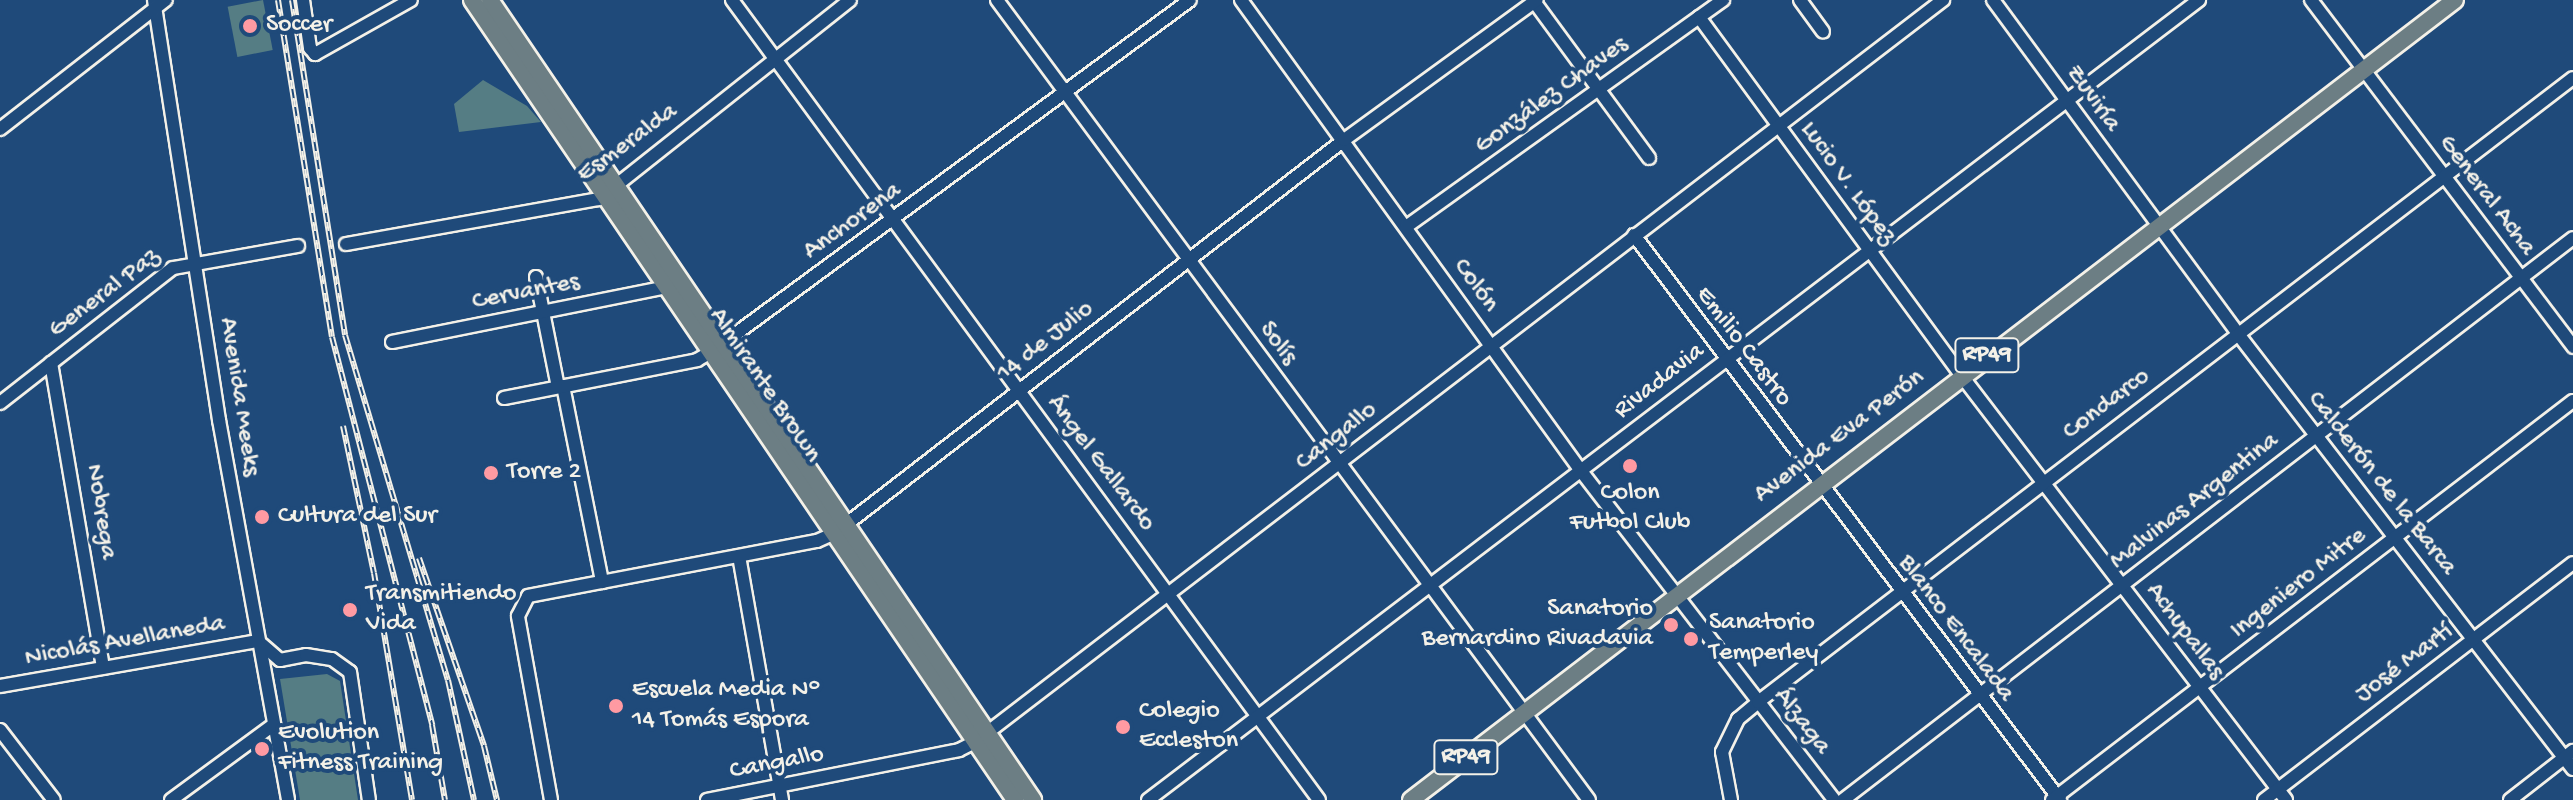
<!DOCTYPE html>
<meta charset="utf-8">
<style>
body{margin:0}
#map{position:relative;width:2573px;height:800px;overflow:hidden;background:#1f4a7a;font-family:"Gochi Hand",sans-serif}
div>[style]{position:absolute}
.green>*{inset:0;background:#557d84;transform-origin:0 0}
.roads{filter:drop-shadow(2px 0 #f4f1e8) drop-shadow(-2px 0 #f4f1e8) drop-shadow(0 2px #f4f1e8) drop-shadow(0 -2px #f4f1e8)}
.minor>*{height:12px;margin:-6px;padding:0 6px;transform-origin:6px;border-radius:6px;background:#1f4a7a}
.major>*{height:16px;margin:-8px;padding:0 8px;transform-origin:8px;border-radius:8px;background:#6c7e84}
.rail>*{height:6px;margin-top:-3px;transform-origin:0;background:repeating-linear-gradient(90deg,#1f4a7a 0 9px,#f4f1e8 0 18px);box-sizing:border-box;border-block:2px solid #f4f1e8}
.dots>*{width:22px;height:22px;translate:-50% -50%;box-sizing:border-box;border:4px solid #1f4a7a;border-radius:50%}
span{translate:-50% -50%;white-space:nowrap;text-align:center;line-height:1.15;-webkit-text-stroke:8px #1f4a7a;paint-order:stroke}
.shield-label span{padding:2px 6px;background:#1f4a7a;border:2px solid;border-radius:6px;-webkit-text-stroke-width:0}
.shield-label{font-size:24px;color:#f4f1e8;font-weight:700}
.poi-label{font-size:26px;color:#f4f1e8}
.left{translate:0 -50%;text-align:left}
.right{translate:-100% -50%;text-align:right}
.street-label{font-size:26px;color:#f4f1e8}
</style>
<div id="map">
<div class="green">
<div style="left:263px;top:0;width:51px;height:36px;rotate:79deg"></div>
<div style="clip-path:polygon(483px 80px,527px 106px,541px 122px,459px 132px,454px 104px)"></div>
<div style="clip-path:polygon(327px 674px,340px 681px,358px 800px,300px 800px,280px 679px)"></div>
</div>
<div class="roads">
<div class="minor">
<div style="left:154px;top:0;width:425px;rotate:81.2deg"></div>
<div style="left:219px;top:420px;width:386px;rotate:79.7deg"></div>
<div style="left:303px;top:0;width:49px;rotate:81.7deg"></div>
<div style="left:310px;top:48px;width:8px;rotate:50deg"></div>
<div style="left:315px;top:54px;width:110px;rotate:-29.4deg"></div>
<div style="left:732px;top:0;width:992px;rotate:53.73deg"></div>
<div style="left:997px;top:0;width:995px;rotate:53.5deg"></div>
<div style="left:1241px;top:0;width:581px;rotate:54.18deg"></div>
<div style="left:1581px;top:471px;width:415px;rotate:52.4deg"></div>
<div style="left:1533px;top:0;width:196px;rotate:53.7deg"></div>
<div style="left:1800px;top:0;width:39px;rotate:54deg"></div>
<div style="left:1993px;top:0;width:414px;rotate:53.7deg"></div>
<div style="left:2238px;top:334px;width:549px;rotate:52.4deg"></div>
<div style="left:2311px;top:0;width:435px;rotate:52.9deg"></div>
<div style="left:1699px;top:17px;width:444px;rotate:53.8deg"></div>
<div style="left:1961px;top:375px;width:535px;rotate:52.59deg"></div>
<div style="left:0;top:129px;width:210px;rotate:-37.9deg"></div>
<div style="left:1406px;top:227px;width:390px;rotate:-35.6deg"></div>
<div style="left:1634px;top:235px;width:708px;rotate:52.98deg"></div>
<div style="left:346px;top:244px;width:257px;rotate:-10.1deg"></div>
<div style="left:599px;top:199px;width:320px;rotate:-38.4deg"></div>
<div style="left:536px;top:277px;width:112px;rotate:78.7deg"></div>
<div style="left:392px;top:342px;width:281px;rotate:-11.3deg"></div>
<div style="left:51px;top:363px;width:309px;rotate:80.3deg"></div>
<div style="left:563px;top:386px;width:200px;rotate:78.7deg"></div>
<div style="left:504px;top:398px;width:197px;rotate:-11.1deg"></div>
<div style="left:697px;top:360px;width:16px;rotate:-30deg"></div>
<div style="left:711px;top:352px;width:594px;rotate:-36.31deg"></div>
<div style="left:0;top:403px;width:219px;rotate:-38deg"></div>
<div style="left:173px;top:268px;width:127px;rotate:-10deg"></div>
<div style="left:739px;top:556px;width:248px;rotate:80deg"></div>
<div style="left:258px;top:641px;width:29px;rotate:41deg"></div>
<div style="left:280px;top:660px;width:26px;rotate:-11deg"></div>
<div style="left:306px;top:655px;width:26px;rotate:9deg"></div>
<div style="left:332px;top:659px;width:22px;rotate:36deg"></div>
<div style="left:350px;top:672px;width:129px;rotate:81.6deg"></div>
<div style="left:0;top:686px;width:262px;rotate:-9.9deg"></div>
<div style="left:0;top:730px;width:88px;rotate:52.4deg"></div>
<div style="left:171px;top:800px;width:127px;rotate:-36.3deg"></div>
<div style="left:551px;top:800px;width:187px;rotate:-100.2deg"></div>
<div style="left:518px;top:616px;width:22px;rotate:-63deg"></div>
<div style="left:528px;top:596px;width:294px;rotate:-10.8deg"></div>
<div style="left:817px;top:541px;width:20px;rotate:-24deg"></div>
<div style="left:835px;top:533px;width:643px;rotate:-37.67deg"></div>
<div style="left:1344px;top:140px;width:238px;rotate:-36deg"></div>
<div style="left:707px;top:800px;width:257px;rotate:-11.2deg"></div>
<div style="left:959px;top:750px;width:18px;rotate:-27deg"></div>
<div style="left:975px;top:742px;width:1220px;rotate:-37.47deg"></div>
<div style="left:1148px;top:800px;width:1321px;rotate:-37.28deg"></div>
<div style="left:1731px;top:800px;width:49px;rotate:-100.6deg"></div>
<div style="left:1722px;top:752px;width:37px;rotate:-64deg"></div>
<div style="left:1738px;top:719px;width:26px;rotate:-40deg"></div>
<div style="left:1758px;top:702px;width:1026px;rotate:-37.44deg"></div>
<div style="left:1843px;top:800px;width:921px;rotate:-37.59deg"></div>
<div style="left:2052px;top:800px;width:656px;rotate:-37.45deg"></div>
<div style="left:2264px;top:800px;width:389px;rotate:-37.5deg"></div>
<div style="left:2510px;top:800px;width:80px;rotate:-37.9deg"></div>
</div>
<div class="major">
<div style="left:472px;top:0;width:967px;rotate:55.83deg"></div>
<div style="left:490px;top:0;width:967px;rotate:55.83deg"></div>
<div style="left:1411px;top:800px;width:1315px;rotate:-37.46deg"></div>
</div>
</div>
<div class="rail">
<div style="left:278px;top:0;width:341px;rotate:80.9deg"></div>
<div style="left:332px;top:337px;width:401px;rotate:75.5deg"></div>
<div style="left:432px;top:725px;width:76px;rotate:80.2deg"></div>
<div style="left:292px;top:0;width:339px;rotate:81deg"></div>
<div style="left:345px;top:335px;width:360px;rotate:73.4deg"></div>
<div style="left:448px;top:680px;width:123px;rotate:77.8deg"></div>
<div style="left:343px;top:426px;width:150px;rotate:78.1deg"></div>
<div style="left:374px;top:573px;width:230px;rotate:80.5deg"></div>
<div style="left:419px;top:558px;width:199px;rotate:70.9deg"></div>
<div style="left:484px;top:746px;width:56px;rotate:76.5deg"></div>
</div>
<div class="dots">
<div style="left:250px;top:26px;background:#ff9aa2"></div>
<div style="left:1630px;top:466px;background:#ff9aa2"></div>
<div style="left:491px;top:473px;background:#ff9aa2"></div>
<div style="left:262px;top:517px;background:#ff9aa2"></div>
<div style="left:350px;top:610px;background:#ff9aa2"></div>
<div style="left:1671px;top:625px;background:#ff9aa2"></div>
<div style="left:1691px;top:639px;background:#ff9aa2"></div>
<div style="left:616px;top:706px;background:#ff9aa2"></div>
<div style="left:1123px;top:727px;background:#ff9aa2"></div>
<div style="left:262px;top:749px;background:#ff9aa2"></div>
</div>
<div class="shield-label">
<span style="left:1987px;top:355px">RP49</span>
<span style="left:1466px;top:757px">RP49</span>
</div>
<div class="poi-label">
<span class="left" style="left:266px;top:26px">Soccer</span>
<span class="left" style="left:507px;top:473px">Torre 2</span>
<span style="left:1630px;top:509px">Colon<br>Futbol Club</span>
<span class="left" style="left:278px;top:517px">Cultura del Sur</span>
<span class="left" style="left:366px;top:610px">Transmitiendo<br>Vida</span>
<span class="right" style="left:1653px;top:625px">Sanatorio<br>Bernardino Rivadavia</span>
<span class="left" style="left:1709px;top:639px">Sanatorio<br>Temperley</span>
<span class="left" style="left:632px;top:706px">Escuela Media N°<br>14 Tomás Espora</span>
<span class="left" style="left:1139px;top:727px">Colegio<br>Eccleston</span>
<span class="left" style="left:278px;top:749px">Evolution<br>Fitness Training</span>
</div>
<div class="street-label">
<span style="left:1552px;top:96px;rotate:-36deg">González Chaves</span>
<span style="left:2092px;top:99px;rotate:54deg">Zuviría</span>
<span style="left:628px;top:144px;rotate:-36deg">Esmeralda</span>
<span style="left:1847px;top:184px;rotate:54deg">Lucio V. López</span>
<span style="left:2486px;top:196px;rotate:53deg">General Acha</span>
<span style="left:853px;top:222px;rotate:-36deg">Anchorena</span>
<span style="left:1475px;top:286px;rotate:54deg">Colón</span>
<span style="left:526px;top:293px;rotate:-11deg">Cervantes</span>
<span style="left:105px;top:294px;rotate:-37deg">General Paz</span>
<span style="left:1046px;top:342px;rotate:-38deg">14 de Julio</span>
<span style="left:1277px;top:344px;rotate:53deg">Solís</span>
<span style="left:1743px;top:347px;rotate:53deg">Emilio Castro</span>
<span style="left:1660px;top:382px;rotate:-38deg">Rivadavia</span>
<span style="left:764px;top:386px;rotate:56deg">Almirante Brown</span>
<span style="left:238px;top:397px;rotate:81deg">Avenida Meeks</span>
<span style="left:2107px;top:405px;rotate:-37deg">Condarco</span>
<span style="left:1337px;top:437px;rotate:-38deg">Cangallo</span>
<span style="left:1840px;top:437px;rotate:-37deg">Avenida Eva Perón</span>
<span style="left:1100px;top:464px;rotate:53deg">Ángel Gallardo</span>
<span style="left:2381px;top:484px;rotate:52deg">Calderón de la Barca</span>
<span style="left:2195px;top:502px;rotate:-38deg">Malvinas Argentina</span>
<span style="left:100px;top:512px;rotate:81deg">Nobrega</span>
<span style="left:2299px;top:584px;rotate:-38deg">Ingeniero Mitre</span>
<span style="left:1955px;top:629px;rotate:53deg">Blanco Encalada</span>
<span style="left:2184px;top:632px;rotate:53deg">Achupallas</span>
<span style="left:125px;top:642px;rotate:-10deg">Nicolás Avellaneda</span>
<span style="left:2405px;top:664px;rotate:-37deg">José Martí</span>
<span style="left:1801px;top:722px;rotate:52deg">Álzaga</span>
<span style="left:777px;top:764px;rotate:-11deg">Cangallo</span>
</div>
</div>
